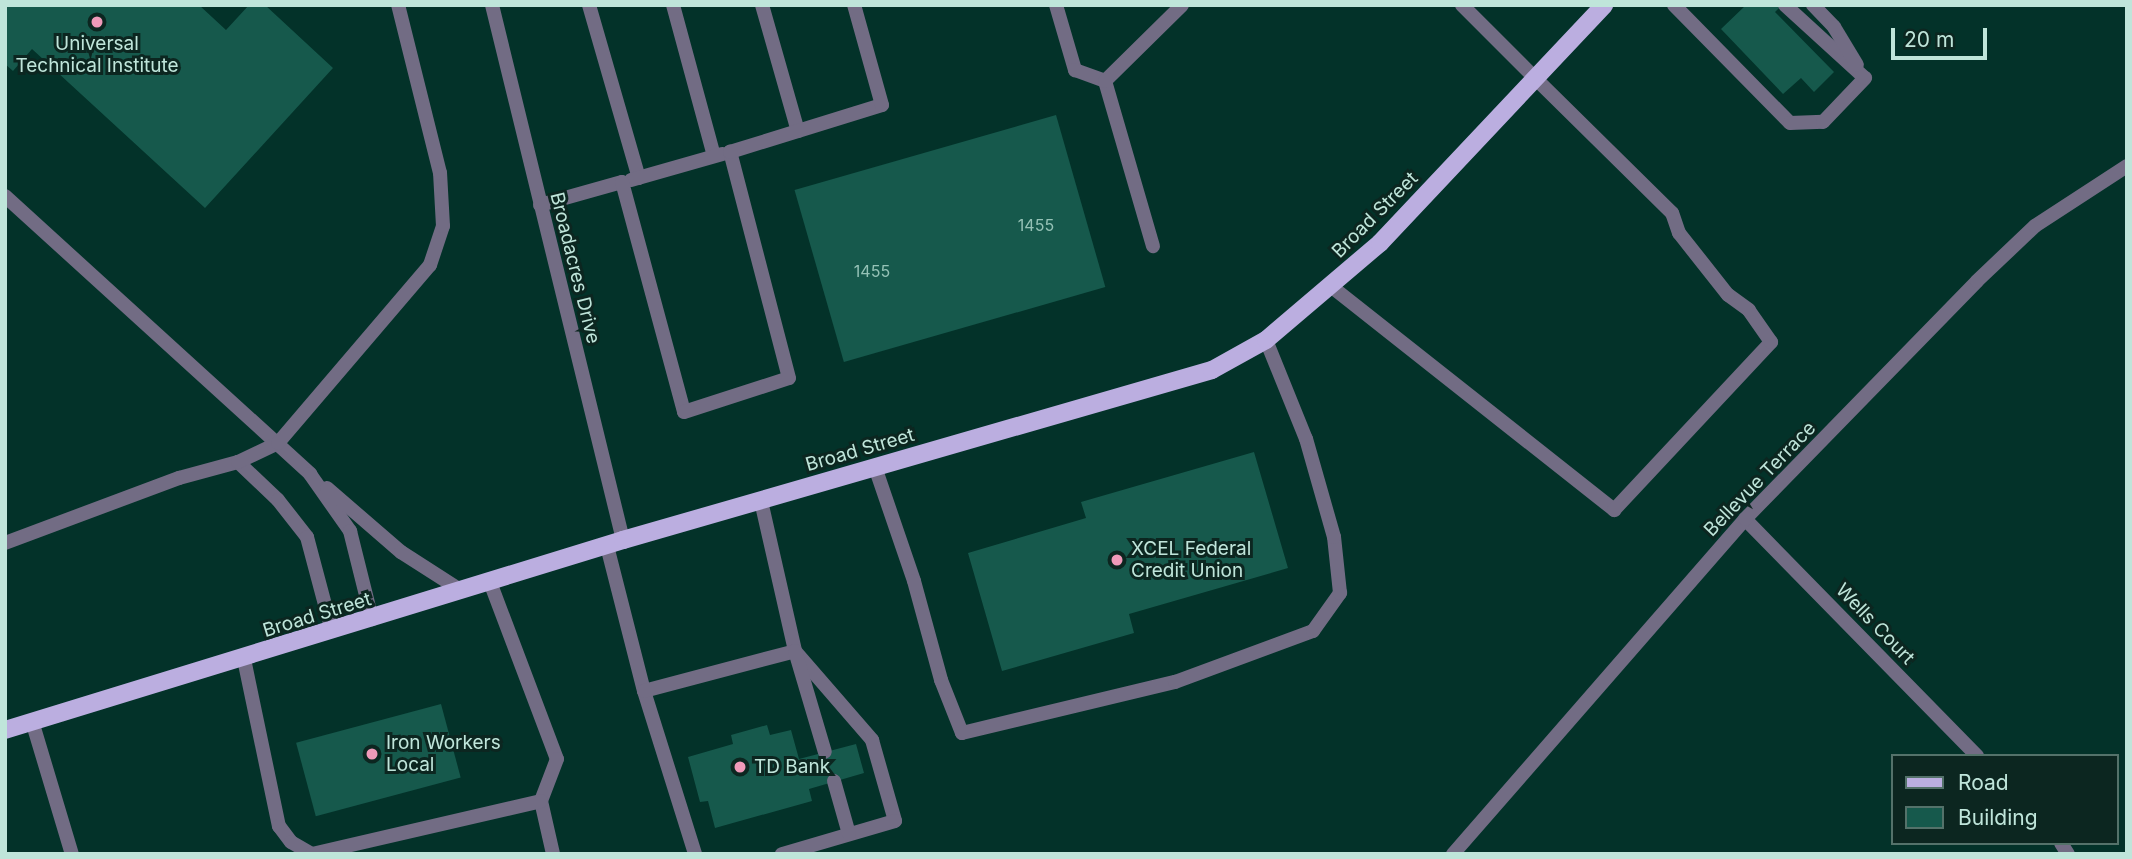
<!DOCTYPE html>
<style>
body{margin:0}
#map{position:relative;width:2132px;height:859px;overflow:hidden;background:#033229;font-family:Inter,sans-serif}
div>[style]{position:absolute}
.building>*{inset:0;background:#16594c;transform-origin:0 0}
.service>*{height:14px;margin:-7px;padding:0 7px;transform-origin:7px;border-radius:7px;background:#726c84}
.minor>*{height:14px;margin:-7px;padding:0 7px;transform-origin:7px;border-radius:7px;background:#726c84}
.primary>*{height:18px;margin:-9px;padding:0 9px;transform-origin:9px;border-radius:9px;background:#bbaee0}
.dots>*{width:19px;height:19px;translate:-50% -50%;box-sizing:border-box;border:4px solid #0c2620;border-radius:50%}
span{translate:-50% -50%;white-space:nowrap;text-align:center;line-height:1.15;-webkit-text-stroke:6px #0c2620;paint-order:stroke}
.number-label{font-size:16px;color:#95c2b6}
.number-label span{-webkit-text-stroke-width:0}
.poi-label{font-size:19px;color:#bfe5da}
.left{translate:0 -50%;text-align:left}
.street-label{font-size:19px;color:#bfe5da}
.frame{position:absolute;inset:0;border:7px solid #bfe5da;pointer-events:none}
.legend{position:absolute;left:1891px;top:754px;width:228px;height:91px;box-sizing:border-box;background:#0c2620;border:2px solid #54726a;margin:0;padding:9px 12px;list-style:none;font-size:21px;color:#bfe5da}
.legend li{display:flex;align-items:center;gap:14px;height:35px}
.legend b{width:35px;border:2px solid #54726a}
.scale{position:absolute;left:1891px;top:28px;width:96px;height:32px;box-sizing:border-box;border:4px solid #bfe5da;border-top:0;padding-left:9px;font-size:21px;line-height:24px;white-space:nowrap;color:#bfe5da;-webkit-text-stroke:5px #0c2620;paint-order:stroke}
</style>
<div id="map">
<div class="building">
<div style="clip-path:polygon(5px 5px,199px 5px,226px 30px,249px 5px,265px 5px,333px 68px,205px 208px,32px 49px,13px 71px,5px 64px)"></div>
<div style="clip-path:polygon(1746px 5px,1782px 5px,1775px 12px,1834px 72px,1814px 92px,1801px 78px,1783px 94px,1721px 29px)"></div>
<div style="left:1056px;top:115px;width:179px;height:272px;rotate:74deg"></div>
<div style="clip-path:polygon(1254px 452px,1288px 568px,1129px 614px,1134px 633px,1002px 671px,968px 553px,1086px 518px,1081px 502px)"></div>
<div style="left:441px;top:704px;width:76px;height:150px;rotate:75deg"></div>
<div style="clip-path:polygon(767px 725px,770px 735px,791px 730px,799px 759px,856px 744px,864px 773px,809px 789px,812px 801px,715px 828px,708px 801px,700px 802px,688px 757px,733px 744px,731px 735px)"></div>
</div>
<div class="service">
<div style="left:589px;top:5px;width:180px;rotate:73.9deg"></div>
<div style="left:673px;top:5px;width:156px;rotate:74.8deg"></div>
<div style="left:762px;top:5px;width:131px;rotate:74.1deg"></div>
<div style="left:1056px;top:5px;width:68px;rotate:73.7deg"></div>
<div style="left:1075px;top:70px;width:32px;rotate:20deg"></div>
<div style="left:1105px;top:81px;width:172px;rotate:73.8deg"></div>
<div style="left:1674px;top:5px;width:165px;rotate:45.5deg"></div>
<div style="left:1790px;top:123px;width:33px;rotate:-2deg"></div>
<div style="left:1823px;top:122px;width:61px;rotate:-46.3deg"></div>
<div style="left:1785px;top:5px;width:108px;rotate:42.4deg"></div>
<div style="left:1813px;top:5px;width:30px;rotate:46deg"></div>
<div style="left:1834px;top:27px;width:44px;rotate:58.8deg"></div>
<div style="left:1105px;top:81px;width:108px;rotate:-44.6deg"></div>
<div style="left:631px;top:180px;width:95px;rotate:-15.9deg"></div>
<div style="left:5px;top:196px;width:413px;rotate:42.3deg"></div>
<div style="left:310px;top:474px;width:70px;rotate:54.9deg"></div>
<div style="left:350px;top:531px;width:91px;rotate:76deg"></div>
<div style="left:540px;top:205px;width:85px;rotate:-15.7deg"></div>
<div style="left:622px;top:182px;width:238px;rotate:74.9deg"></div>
<div style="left:684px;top:412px;width:110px;rotate:-17.9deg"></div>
<div style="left:789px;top:378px;width:234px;rotate:-104.6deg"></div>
<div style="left:730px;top:152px;width:159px;rotate:-17.2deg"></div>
<div style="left:882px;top:105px;width:104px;rotate:-105.6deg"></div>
<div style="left:1332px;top:287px;width:360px;rotate:38.3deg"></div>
<div style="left:1614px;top:510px;width:230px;rotate:-46.9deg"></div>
<div style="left:1771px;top:342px;width:39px;rotate:-125deg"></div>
<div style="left:1749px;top:310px;width:26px;rotate:-144deg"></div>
<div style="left:1728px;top:295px;width:79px;rotate:-128.3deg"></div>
<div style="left:1679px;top:233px;width:21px;rotate:-109deg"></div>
<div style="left:1672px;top:213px;width:192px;rotate:-135.4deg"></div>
<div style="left:238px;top:462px;width:55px;rotate:43.5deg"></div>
<div style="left:278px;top:500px;width:47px;rotate:51.9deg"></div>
<div style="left:307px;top:537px;width:97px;rotate:75.1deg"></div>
<div style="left:875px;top:467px;width:120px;rotate:71.1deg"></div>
<div style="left:914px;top:581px;width:103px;rotate:74.7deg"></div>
<div style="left:941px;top:680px;width:57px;rotate:68.4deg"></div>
<div style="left:962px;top:733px;width:219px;rotate:-13.5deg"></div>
<div style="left:1175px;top:682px;width:147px;rotate:-20.3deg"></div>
<div style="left:1313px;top:631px;width:47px;rotate:-54.6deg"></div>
<div style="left:1340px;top:593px;width:56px;rotate:-96.1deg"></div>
<div style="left:1334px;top:537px;width:102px;rotate:-105.9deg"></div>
<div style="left:1306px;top:439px;width:107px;rotate:-112deg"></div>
<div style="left:327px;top:488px;width:98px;rotate:40.9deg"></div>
<div style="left:401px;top:552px;width:72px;rotate:32.6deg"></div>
<div style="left:761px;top:501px;width:154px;rotate:77.2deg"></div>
<div style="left:795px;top:651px;width:118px;rotate:49.1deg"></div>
<div style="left:872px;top:740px;width:84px;rotate:74.1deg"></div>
<div style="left:895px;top:821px;width:118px;rotate:163.7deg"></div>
<div style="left:5px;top:543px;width:186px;rotate:-20.5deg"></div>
<div style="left:179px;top:478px;width:61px;rotate:-15.2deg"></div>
<div style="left:238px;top:462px;width:44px;rotate:-25.4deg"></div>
<div style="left:278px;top:443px;width:234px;rotate:-49.5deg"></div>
<div style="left:430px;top:265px;width:41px;rotate:-71.6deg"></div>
<div style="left:443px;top:226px;width:53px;rotate:-93.2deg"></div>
<div style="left:440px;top:173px;width:173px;rotate:-104deg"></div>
<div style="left:607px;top:546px;width:150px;rotate:75.7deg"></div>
<div style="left:644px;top:691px;width:171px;rotate:72.6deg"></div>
<div style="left:490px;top:582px;width:189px;rotate:69.3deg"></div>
<div style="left:557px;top:759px;width:45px;rotate:110.9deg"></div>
<div style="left:541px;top:801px;width:54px;rotate:77.2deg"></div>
<div style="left:244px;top:659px;width:171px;rotate:78.2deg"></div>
<div style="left:279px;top:826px;width:20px;rotate:53deg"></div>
<div style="left:291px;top:842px;width:24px;rotate:30deg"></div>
<div style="left:644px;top:691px;width:156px;rotate:-14.8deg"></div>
<div style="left:795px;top:651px;width:105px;rotate:73.5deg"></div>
<div style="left:834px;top:781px;width:55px;rotate:74.2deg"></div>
<div style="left:312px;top:854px;width:235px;rotate:-13deg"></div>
</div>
<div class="minor">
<div style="left:492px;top:5px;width:551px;rotate:76.24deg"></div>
<div style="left:1462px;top:5px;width:103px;rotate:45deg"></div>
<div style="left:1745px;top:519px;width:332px;rotate:45.6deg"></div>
<div style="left:32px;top:721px;width:139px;rotate:73.3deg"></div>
<div style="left:2061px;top:843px;width:13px;rotate:58deg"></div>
<div style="left:1453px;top:854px;width:444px;rotate:-48.9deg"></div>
<div style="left:1745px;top:519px;width:332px;rotate:-45.7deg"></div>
<div style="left:1977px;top:281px;width:80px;rotate:-43.5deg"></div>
<div style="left:2035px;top:226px;width:110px;rotate:-33.1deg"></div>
</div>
<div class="primary">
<div style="left:5px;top:730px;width:647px;rotate:-17.09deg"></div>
<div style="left:623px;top:540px;width:613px;rotate:-16.1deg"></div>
<div style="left:1212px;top:370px;width:62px;rotate:-29.1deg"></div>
<div style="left:1266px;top:340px;width:150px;rotate:-40.4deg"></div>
<div style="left:1380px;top:243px;width:327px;rotate:-46.7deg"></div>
</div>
<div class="dots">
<div style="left:97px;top:22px;background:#ef9ab9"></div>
<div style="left:1117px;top:560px;background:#ef9ab9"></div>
<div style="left:372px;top:754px;background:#ef9ab9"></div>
<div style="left:740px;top:767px;background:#ef9ab9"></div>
</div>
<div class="number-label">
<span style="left:1036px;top:225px">1455</span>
<span style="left:872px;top:271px">1455</span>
</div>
<div class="poi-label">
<span style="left:97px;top:55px">Universal<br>Technical Institute</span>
<span class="left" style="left:1131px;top:560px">XCEL Federal<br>Credit Union</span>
<span class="left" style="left:386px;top:754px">Iron Workers<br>Local</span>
<span class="left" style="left:754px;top:767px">TD Bank</span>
</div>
<div class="street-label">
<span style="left:1375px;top:215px;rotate:-45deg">Broad Street</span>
<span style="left:575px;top:268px;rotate:76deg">Broadacres Drive</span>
<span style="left:860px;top:450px;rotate:-16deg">Broad Street</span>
<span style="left:1760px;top:479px;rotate:-46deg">Bellevue Terrace</span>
<span style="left:317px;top:615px;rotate:-17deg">Broad Street</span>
<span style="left:1875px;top:624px;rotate:46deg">Wells Court</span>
</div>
<div class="frame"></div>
<ul class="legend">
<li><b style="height:9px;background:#bbaee0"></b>Road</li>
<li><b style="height:19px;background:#16594c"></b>Building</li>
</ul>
<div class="scale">20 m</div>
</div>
